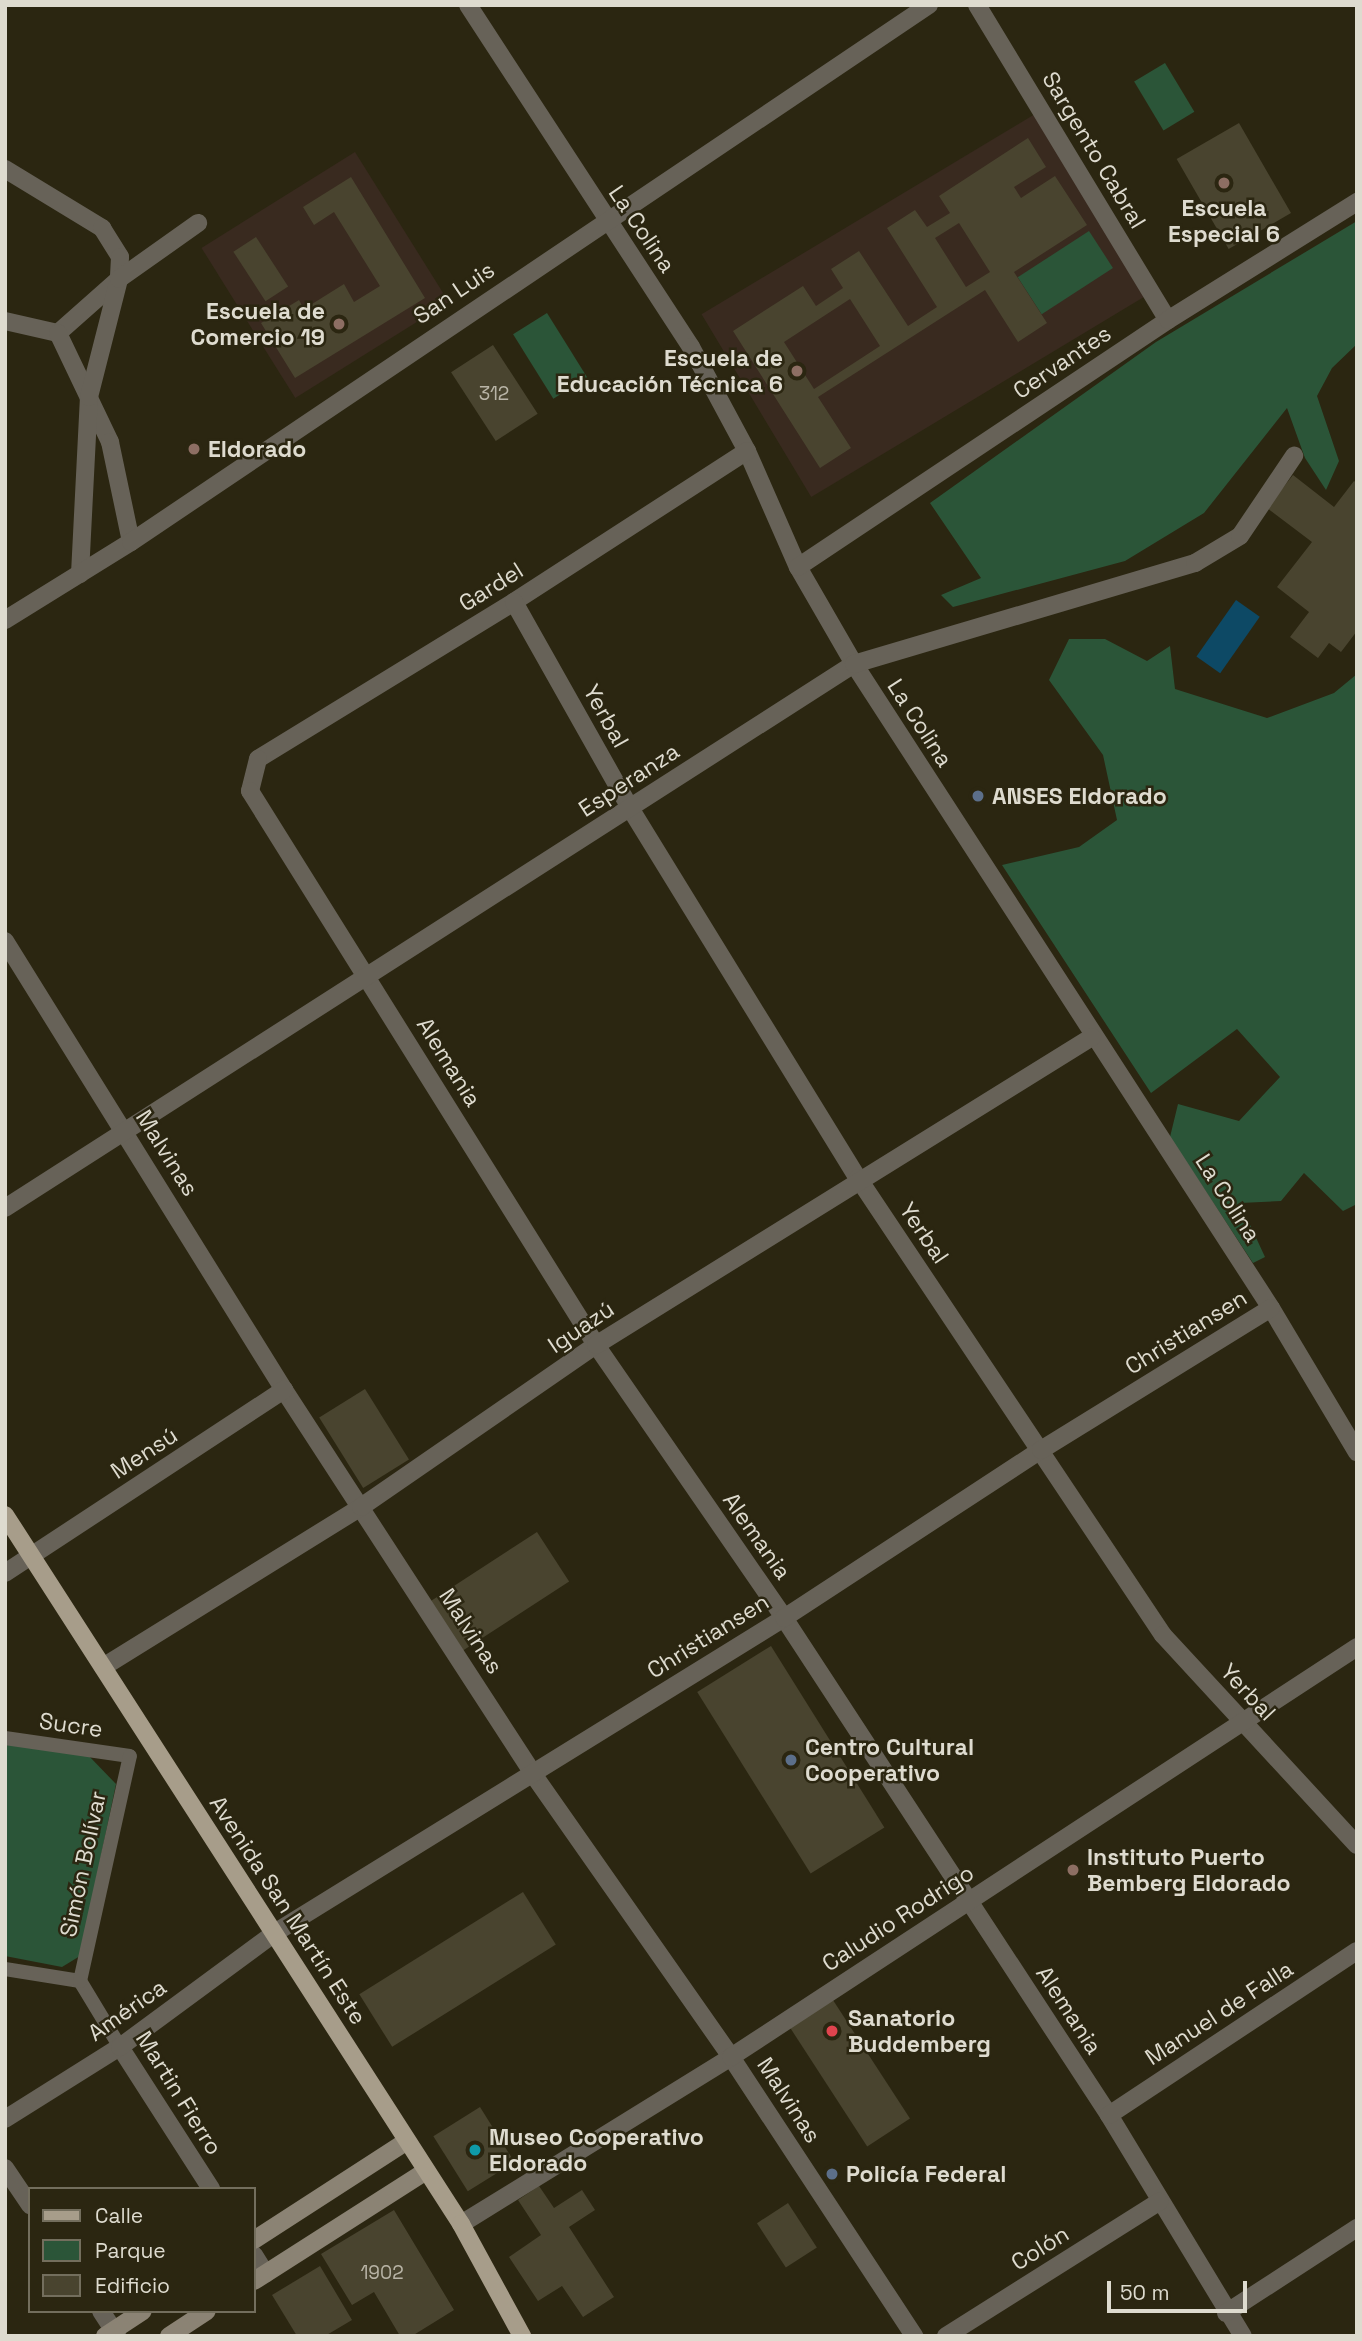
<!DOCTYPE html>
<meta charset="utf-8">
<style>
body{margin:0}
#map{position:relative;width:1362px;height:2341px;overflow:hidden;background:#2b2611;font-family:"Space Grotesk",sans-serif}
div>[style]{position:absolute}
.education>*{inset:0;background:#392a1f;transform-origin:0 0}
.green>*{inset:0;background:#2b5538;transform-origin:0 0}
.water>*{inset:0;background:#0d4965;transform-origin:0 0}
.building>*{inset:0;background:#49442f;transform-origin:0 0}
.pedestrian>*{height:14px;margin:-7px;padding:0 7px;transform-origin:7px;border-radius:7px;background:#676258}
.minor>*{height:18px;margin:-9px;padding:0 9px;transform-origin:9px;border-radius:9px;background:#676258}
.secondary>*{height:18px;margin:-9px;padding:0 9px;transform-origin:9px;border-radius:9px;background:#8b8374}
.primary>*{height:18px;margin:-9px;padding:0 9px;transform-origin:9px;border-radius:9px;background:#a79d8a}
.dots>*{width:19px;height:19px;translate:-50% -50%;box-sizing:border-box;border:4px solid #2b2611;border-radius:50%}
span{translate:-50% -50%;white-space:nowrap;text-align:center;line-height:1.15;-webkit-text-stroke:5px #2b2611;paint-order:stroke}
.number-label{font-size:19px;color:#b9b5a7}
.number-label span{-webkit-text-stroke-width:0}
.street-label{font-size:23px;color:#dedbcf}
.poi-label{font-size:23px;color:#dedbcf;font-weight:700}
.right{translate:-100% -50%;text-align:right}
.left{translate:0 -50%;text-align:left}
.frame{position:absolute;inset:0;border:7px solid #dedbcf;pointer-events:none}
.legend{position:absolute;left:28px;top:2187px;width:228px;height:126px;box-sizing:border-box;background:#2b2611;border:2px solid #736e5d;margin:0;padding:9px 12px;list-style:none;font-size:21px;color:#dedbcf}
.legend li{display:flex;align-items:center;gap:14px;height:35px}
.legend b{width:35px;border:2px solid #736e5d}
.scale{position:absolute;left:1107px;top:2281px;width:140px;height:32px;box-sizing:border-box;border:4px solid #dedbcf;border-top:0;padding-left:9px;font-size:21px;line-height:24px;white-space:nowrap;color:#dedbcf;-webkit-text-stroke:5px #2b2611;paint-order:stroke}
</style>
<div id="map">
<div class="education">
<div style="left:1035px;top:114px;width:213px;height:389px;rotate:59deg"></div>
<div style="left:355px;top:152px;width:177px;height:181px;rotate:58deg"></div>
</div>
<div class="green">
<div style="left:1165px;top:63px;width:57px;height:36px;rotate:59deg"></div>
<div style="clip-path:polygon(1357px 221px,1357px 344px,1332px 368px,1317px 396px,1339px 461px,1326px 490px,1305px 458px,1287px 408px,1204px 513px,1125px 561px,953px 607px,941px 595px,981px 578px,930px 503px,1156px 342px)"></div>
<div style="left:1089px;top:231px;width:44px;height:85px;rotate:57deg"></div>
<div style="left:547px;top:313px;width:76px;height:40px;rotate:58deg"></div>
<div style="clip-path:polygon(1069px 639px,1105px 639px,1147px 661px,1170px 646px,1175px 689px,1267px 718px,1334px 693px,1357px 674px,1357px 1204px,1343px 1211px,1304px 1173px,1281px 1201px,1240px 1203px,1265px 1257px,1253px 1263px,1170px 1137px,1178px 1104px,1239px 1121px,1280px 1077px,1237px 1029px,1151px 1093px,1002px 865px,1079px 847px,1117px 820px,1103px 755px,1049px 680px)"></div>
<div style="clip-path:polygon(5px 1740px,87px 1754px,116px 1784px,80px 1956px,62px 1967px,5px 1956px)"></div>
</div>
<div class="water">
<div style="left:1236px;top:600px;width:29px;height:69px;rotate:35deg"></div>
</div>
<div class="building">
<div style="left:1239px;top:123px;width:104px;height:72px;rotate:60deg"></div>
<div style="clip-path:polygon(evenodd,1028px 138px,1046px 167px,1014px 187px,1021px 198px,1055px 176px,1087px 225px,1014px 272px,1047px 323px,1018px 342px,985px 290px,818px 397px,851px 448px,820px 468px,733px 331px,803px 286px,816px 306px,843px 288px,831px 269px,859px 251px,908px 326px,937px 307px,887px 228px,915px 210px,927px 227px,950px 213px,939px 196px,1028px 138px,959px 223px,990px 272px,966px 287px,935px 238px,959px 223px,1028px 138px,850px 299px,880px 346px,814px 389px,784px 342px,850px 299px)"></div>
<div style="clip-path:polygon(351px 177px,425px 298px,295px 378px,261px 323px,299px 300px,304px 309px,344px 284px,354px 302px,380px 286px,334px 212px,314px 225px,303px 207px)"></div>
<div style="left:256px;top:237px;width:59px;height:27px;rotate:57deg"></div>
<div style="left:493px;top:345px;width:82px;height:50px;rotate:57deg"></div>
<div style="clip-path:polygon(1293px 475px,1334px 507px,1354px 481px,1357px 483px,1357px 631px,1341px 652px,1329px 643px,1318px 658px,1290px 637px,1309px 612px,1277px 587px,1312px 542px,1267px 508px)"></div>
<div style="left:365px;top:1389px;width:83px;height:54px;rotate:58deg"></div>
<div style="left:537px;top:1532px;width:59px;height:127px;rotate:57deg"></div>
<div style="left:771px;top:1646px;width:214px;height:87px;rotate:58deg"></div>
<div style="left:523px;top:1892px;width:62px;height:193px;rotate:58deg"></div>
<div style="left:831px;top:1997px;width:145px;height:51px;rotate:57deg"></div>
<div style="left:480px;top:2107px;width:65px;height:55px;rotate:58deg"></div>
<div style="clip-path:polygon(539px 2186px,554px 2208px,582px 2190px,595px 2210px,569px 2227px,614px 2297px,583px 2317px,562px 2286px,538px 2301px,509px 2257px,541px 2235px,518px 2200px)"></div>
<div style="left:788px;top:2203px;width:53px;height:37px;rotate:57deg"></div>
<div style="clip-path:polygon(394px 2210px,454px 2310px,412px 2336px,400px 2336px,374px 2292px,352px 2305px,321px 2254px)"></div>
<div style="clip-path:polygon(320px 2266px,352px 2320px,325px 2336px,297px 2336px,272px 2295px)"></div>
</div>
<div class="pedestrian">
<div style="left:5px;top:1738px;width:126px;rotate:8.2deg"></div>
<div style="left:5px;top:1969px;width:76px;rotate:9.1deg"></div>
<div style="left:80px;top:1981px;width:77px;rotate:58.8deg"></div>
<div style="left:80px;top:1981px;width:230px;rotate:-77.5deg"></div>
</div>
<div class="minor">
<div style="left:468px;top:5px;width:408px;rotate:56.9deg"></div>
<div style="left:691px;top:347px;width:118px;rotate:61.7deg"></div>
<div style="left:747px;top:451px;width:127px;rotate:66.3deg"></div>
<div style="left:798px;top:567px;width:112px;rotate:60deg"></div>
<div style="left:854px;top:664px;width:767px;rotate:57.08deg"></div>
<div style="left:1271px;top:1308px;width:168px;rotate:59.2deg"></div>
<div style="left:977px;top:5px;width:368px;rotate:58.8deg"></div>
<div style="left:5px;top:169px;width:114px;rotate:31.3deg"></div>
<div style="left:102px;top:228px;width:34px;rotate:58deg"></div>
<div style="left:120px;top:257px;width:22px;rotate:93deg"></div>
<div style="left:119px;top:279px;width:81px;rotate:138.5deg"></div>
<div style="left:5px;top:321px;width:54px;rotate:12.8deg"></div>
<div style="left:58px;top:333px;width:121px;rotate:64.5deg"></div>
<div style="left:110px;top:442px;width:102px;rotate:78.1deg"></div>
<div style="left:747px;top:451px;width:278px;rotate:147.1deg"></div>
<div style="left:514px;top:602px;width:300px;rotate:148.5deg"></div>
<div style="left:258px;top:759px;width:33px;rotate:104deg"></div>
<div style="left:250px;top:791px;width:653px;rotate:58.01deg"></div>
<div style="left:596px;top:1345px;width:331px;rotate:55.4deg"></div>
<div style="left:784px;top:1618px;width:594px;rotate:56.82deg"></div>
<div style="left:1109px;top:2115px;width:258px;rotate:58.8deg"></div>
<div style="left:798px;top:567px;width:445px;rotate:-33.7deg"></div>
<div style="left:1168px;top:320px;width:223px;rotate:-32deg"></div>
<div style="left:80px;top:574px;width:177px;rotate:-87.1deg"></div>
<div style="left:89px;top:397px;width:122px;rotate:-75.7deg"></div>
<div style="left:119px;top:279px;width:97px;rotate:-35.3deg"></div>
<div style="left:514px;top:602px;width:236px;rotate:60.6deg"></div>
<div style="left:630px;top:808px;width:435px;rotate:58.4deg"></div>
<div style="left:858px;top:1178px;width:549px;rotate:56.28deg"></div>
<div style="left:1163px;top:1635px;width:286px;rotate:47.3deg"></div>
<div style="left:5px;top:620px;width:148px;rotate:-31.8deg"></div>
<div style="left:131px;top:542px;width:962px;rotate:-33.94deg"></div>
<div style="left:5px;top:941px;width:529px;rotate:58.14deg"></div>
<div style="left:284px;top:1390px;width:458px;rotate:57deg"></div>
<div style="left:533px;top:1774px;width:345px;rotate:55deg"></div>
<div style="left:731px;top:2057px;width:334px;rotate:56.7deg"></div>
<div style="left:5px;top:1208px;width:1008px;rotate:-32.65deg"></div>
<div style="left:854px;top:664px;width:356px;rotate:-16.5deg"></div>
<div style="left:1195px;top:563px;width:52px;rotate:-31deg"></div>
<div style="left:1240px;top:536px;width:97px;rotate:-56deg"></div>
<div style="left:5px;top:1573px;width:334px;rotate:-33.3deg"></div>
<div style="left:103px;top:1667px;width:304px;rotate:-31.8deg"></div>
<div style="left:361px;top:1507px;width:285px;rotate:-34.6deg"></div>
<div style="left:596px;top:1345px;width:584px;rotate:-31.84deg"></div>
<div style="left:120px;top:2047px;width:169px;rotate:57.3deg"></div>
<div style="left:1109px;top:2115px;width:297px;rotate:-33.5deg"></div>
<div style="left:5px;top:2119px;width:136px;rotate:-32.1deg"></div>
<div style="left:120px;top:2047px;width:190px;rotate:-36.4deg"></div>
<div style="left:273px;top:1934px;width:601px;rotate:-31.73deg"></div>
<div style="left:784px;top:1618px;width:307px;rotate:-33.2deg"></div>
<div style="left:1041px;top:1450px;width:270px;rotate:-31.7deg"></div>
<div style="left:5px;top:2168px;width:45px;rotate:56deg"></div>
<div style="left:461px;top:2224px;width:317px;rotate:-31.7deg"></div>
<div style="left:731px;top:2057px;width:748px;rotate:-33.22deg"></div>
<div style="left:254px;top:2255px;width:22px;rotate:58deg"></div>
<div style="left:101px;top:2311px;width:30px;rotate:57deg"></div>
<div style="left:1226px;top:2313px;width:156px;rotate:-33deg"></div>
<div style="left:946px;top:2336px;width:252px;rotate:-32.2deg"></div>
</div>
<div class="secondary">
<div style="left:254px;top:2240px;width:182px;rotate:-32.9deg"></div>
<div style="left:254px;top:2281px;width:204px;rotate:-32.6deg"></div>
<div style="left:105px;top:2336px;width:45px;rotate:-33.3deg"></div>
<div style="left:169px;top:2336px;width:45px;rotate:-33.3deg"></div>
</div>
<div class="primary">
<div style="left:5px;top:1515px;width:843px;rotate:57.25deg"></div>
<div style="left:461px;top:2224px;width:128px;rotate:61.4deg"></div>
</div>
<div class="dots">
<div style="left:1224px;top:183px;background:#8d6e63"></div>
<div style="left:339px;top:324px;background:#8d6e63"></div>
<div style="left:797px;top:371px;background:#8d6e63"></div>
<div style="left:194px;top:449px;background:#8d6e63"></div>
<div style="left:978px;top:796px;background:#5c6f8a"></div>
<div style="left:791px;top:1760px;background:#5c6f8a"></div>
<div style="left:1073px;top:1870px;background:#8d6e63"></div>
<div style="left:832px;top:2031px;background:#e0444e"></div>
<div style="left:475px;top:2150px;background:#0f9aa8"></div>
<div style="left:832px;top:2174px;background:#5c6f8a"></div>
</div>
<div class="number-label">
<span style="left:494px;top:394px">312</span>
<span style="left:382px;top:2273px">1902</span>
</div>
<div class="street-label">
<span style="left:1094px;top:150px;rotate:59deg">Sargento Cabral</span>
<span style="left:642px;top:229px;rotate:56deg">La Colina</span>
<span style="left:454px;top:293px;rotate:-34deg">San Luis</span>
<span style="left:1062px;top:362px;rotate:-34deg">Cervantes</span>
<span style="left:491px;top:587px;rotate:-32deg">Gardel</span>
<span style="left:606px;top:716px;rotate:61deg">Yerbal</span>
<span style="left:920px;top:723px;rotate:57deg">La Colina</span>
<span style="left:629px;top:780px;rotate:-33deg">Esperanza</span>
<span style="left:449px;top:1062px;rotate:58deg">Alemania</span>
<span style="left:167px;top:1153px;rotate:58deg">Malvinas</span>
<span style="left:1228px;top:1198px;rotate:57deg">La Colina</span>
<span style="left:924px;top:1233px;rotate:56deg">Yerbal</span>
<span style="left:581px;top:1327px;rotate:-34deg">Iguazú</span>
<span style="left:1186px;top:1332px;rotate:-32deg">Christiansen</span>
<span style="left:144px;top:1453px;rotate:-33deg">Mensú</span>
<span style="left:757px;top:1536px;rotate:55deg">Alemania</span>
<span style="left:471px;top:1631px;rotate:57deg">Malvinas</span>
<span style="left:708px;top:1636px;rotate:-32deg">Christiansen</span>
<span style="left:1248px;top:1692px;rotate:47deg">Yerbal</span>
<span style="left:71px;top:1725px;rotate:8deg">Sucre</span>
<span style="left:83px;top:1864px;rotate:-78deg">Simón Bolívar</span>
<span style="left:288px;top:1910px;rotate:57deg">Avenida San Martín Este</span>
<span style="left:898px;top:1918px;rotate:-33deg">Caludio Rodrigo</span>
<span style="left:127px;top:2010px;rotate:-35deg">América</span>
<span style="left:1069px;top:2010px;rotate:57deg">Alemania</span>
<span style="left:1219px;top:2013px;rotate:-33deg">Manuel de Falla</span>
<span style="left:179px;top:2093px;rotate:58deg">Martin Fierro</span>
<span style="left:789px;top:2100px;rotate:57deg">Malvinas</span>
<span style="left:1040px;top:2248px;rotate:-32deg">Colón</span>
</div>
<div class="poi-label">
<span style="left:1224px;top:221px">Escuela<br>Especial 6</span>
<span class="right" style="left:325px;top:324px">Escuela de<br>Comercio 19</span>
<span class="right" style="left:783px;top:371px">Escuela de<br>Educación Técnica 6</span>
<span class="left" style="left:208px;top:449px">Eldorado</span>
<span class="left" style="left:992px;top:796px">ANSES Eldorado</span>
<span class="left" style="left:805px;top:1760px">Centro Cultural<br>Cooperativo</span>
<span class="left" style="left:1087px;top:1870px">Instituto Puerto<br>Bemberg Eldorado</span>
<span class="left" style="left:848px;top:2031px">Sanatorio<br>Buddemberg</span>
<span class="left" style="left:489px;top:2150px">Museo Cooperativo<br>Eldorado</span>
<span class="left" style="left:846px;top:2174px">Policía Federal</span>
</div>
<div class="frame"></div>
<ul class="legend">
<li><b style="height:9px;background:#a79d8a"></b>Calle</li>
<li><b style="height:19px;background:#2b5538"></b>Parque</li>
<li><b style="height:19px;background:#49442f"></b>Edificio</li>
</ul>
<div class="scale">50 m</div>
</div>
